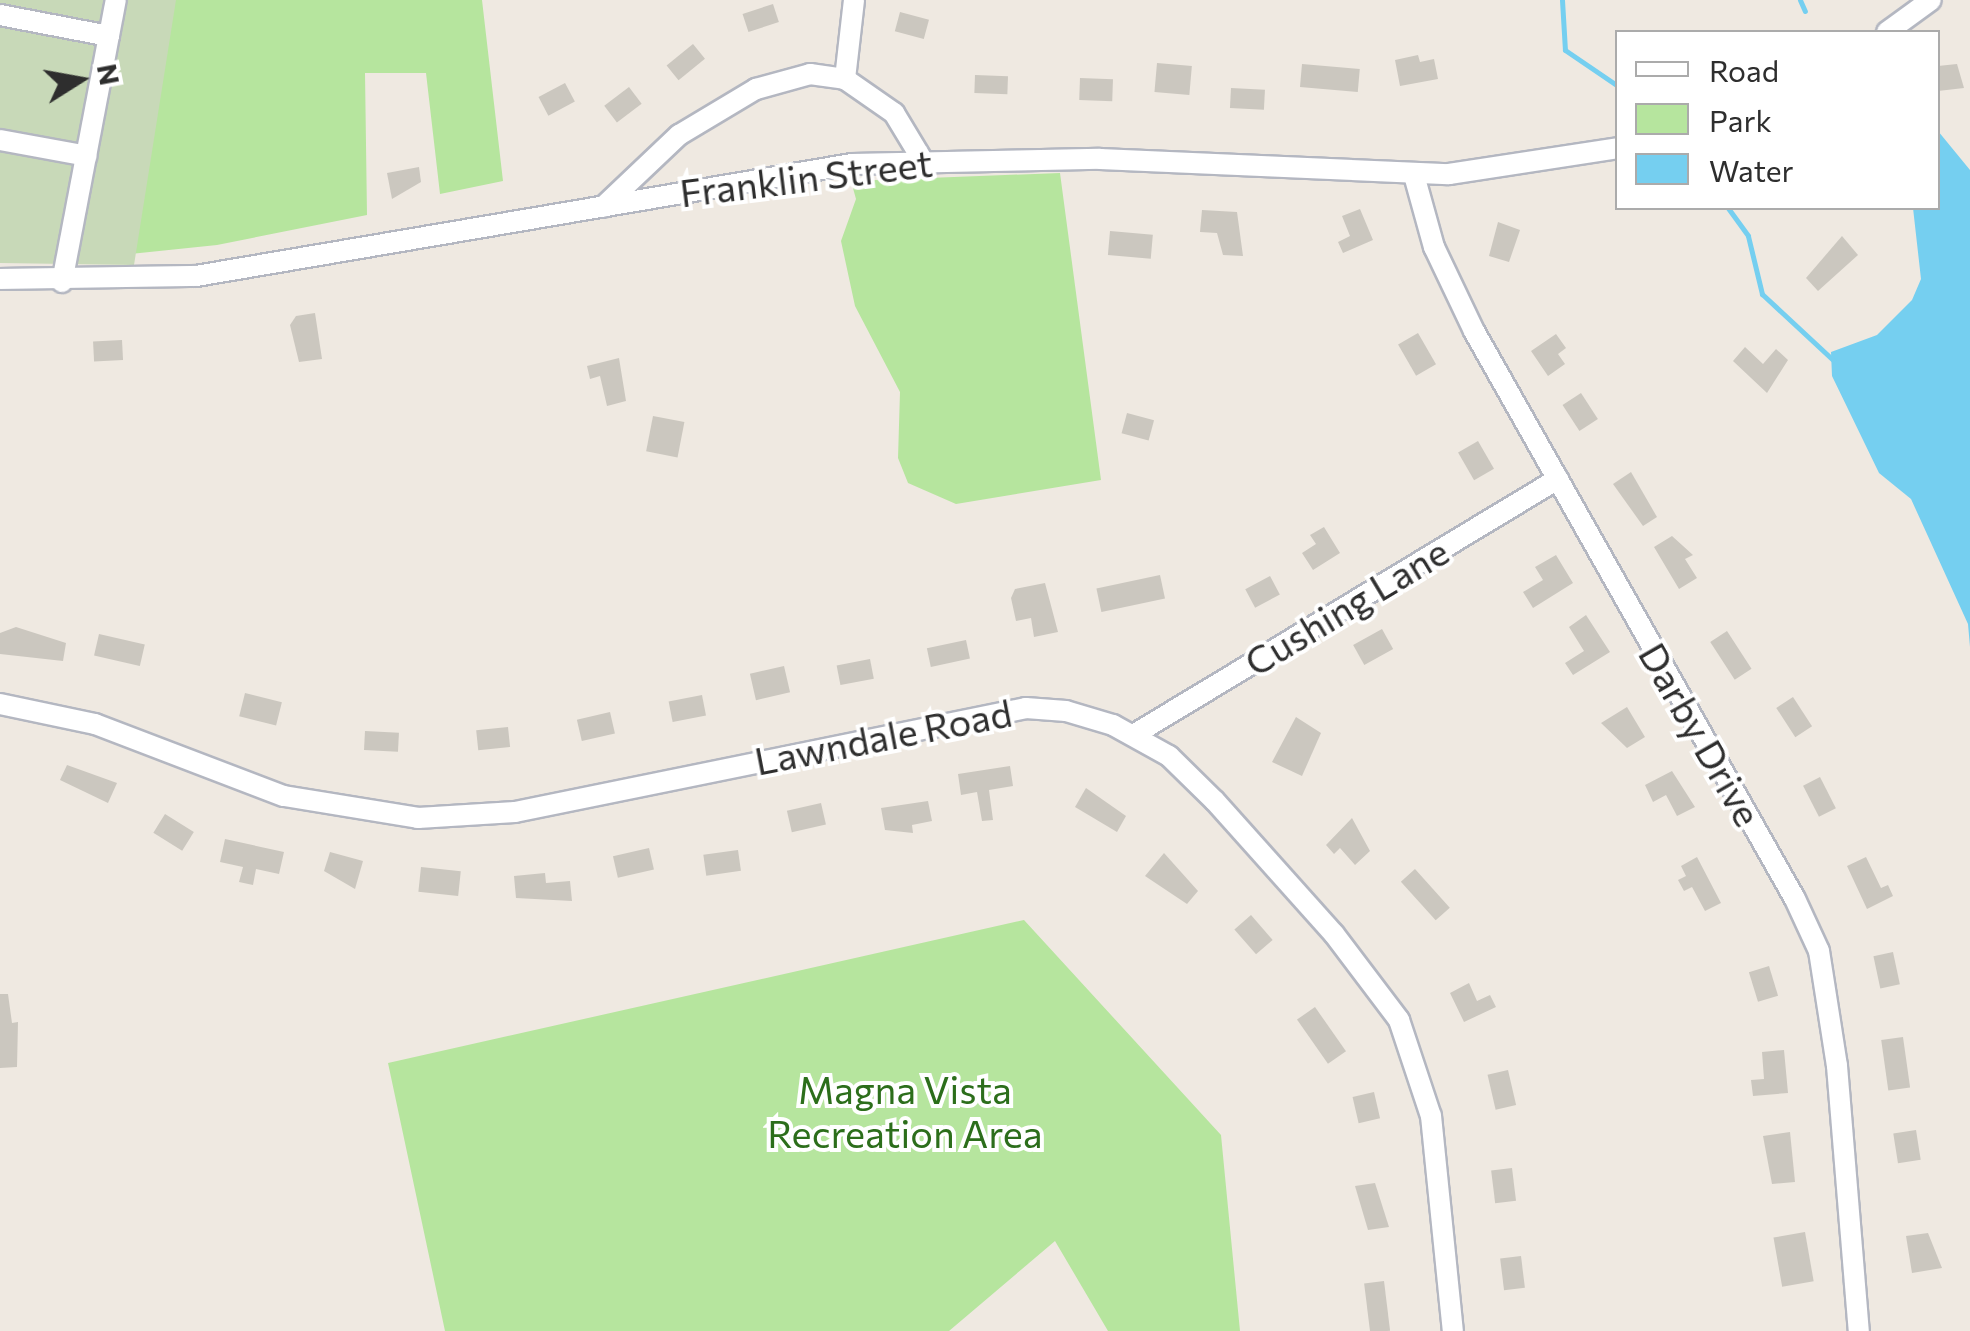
<!DOCTYPE html>
<style>
body{margin:0}
#map{position:relative;width:1970px;height:1331px;overflow:hidden;background:#efe9e1;font-family:Commissioner,sans-serif}
div>[style]{position:absolute}
.green>*{inset:0;background:#b6e59e}
.cemetery>*{inset:0;background:#c8d9b8}
.water>*{inset:0;background:#75cff0}
.stream>*{height:5px;margin:-2.5px;padding:0 2.5px;transform-origin:2.5px;border-radius:2.5px;background:#75cff0}
.building>*{inset:0;background:#cbc7bf;transform-origin:0 0}
.roads{filter:drop-shadow(2px 0 #b4b7c1) drop-shadow(-2px 0 #b4b7c1) drop-shadow(0 2px #b4b7c1) drop-shadow(0 -2px #b4b7c1)}
.minor>*{height:20px;margin:-10px;padding:0 10px;transform-origin:10px;border-radius:10px;background:#fff}
span{translate:-50% -50%;white-space:nowrap;text-align:center;line-height:1.15;-webkit-text-stroke:8px #fff;paint-order:stroke}
.street-label{font-size:38px;color:#2e2e2e}
.park-label{font-size:38px;color:#2c6e1b}
.legend{position:absolute;left:1615px;top:30px;width:325px;height:180px;box-sizing:border-box;background:#fff;border:2px solid #ababab;margin:0;padding:12px 18px;list-style:none;font-size:30px;color:#2e2e2e}
.legend li{display:flex;align-items:center;gap:20px;height:50px}
.legend b{width:50px;border:2px solid #ababab}
.north{position:absolute;left:30px;top:30px;width:100px;height:100px;-webkit-text-stroke:8px #fff;paint-order:stroke;rotate:79deg;font-size:28px;font-weight:700;line-height:40px;text-align:center;color:#2e2e2e}
.north::after{content:'';display:block;margin:auto;width:35px;height:45px;background:#2e2e2e;clip-path:polygon(50% 0,100% 100%,50% 72%,0 100%)}
</style>
<div id="map">
<div class="green">
<div style="clip-path:polygon(145px 0,482px 0,503px 181px,440px 194px,426px 73px,365px 73px,367px 215px,217px 245px,111px 256px)"></div>
<div style="clip-path:polygon(1060px 173px,1101px 480px,956px 504px,908px 483px,898px 458px,900px 392px,855px 306px,841px 241px,856px 199px,851px 181px)"></div>
<div style="clip-path:polygon(1024px 920px,1221px 1135px,1240px 1331px,1108px 1331px,1055px 1241px,949px 1331px,445px 1331px,388px 1063px)"></div>
</div>
<div class="cemetery">
<div style="clip-path:polygon(0 0,176px 0,134px 265px,0 263px)"></div>
</div>
<div class="water">
<div style="clip-path:polygon(1938px 131px,1970px 170px,1970px 647px,1968px 624px,1911px 499px,1879px 473px,1832px 376px,1831px 352px,1877px 335px,1912px 300px,1921px 279px,1913px 208px,1938px 208px)"></div>
</div>
<div class="stream">
<div style="left:1562px;top:0;width:50px;rotate:86.6deg"></div>
<div style="left:1565px;top:50px;width:64px;rotate:34.2deg"></div>
<div style="left:1800px;top:0;width:12px;rotate:66deg"></div>
<div style="left:1728px;top:208px;width:34px;rotate:54deg"></div>
<div style="left:1748px;top:236px;width:60px;rotate:76.4deg"></div>
<div style="left:1762px;top:294px;width:97px;rotate:42.9deg"></div>
</div>
<div class="building">
<div style="left:773px;top:4px;width:19px;height:32px;rotate:72deg"></div>
<div style="left:900px;top:12px;width:30px;height:20px;rotate:15deg"></div>
<div style="left:693px;top:44px;width:19px;height:34px;rotate:51deg"></div>
<div style="clip-path:polygon(1418px 55px,1420px 62px,1434px 59px,1438px 79px,1400px 86px,1395px 60px)"></div>
<div style="left:1157px;top:63px;width:35px;height:29px;rotate:5deg"></div>
<div style="left:1302px;top:64px;width:58px;height:23px;rotate:5deg"></div>
<div style="clip-path:polygon(1957px 64px,1964px 88px,1938px 91px,1938px 66px)"></div>
<div style="left:975px;top:75px;width:33px;height:18px;rotate:2deg"></div>
<div style="left:1080px;top:78px;width:33px;height:22px;rotate:2deg"></div>
<div style="left:565px;top:83px;width:21px;height:30px;rotate:62deg"></div>
<div style="left:629px;top:87px;width:21px;height:31px;rotate:53deg"></div>
<div style="left:1231px;top:88px;width:34px;height:20px;rotate:3deg"></div>
<div style="clip-path:polygon(419px 167px,421px 182px,392px 199px,387px 173px)"></div>
<div style="clip-path:polygon(1360px 209px,1373px 240px,1343px 253px,1338px 242px,1350px 236px,1342px 216px)"></div>
<div style="clip-path:polygon(1202px 210px,1237px 212px,1243px 256px,1223px 255px,1217px 233px,1200px 232px)"></div>
<div style="clip-path:polygon(1498px 222px,1520px 230px,1509px 262px,1489px 256px)"></div>
<div style="left:1110px;top:231px;width:43px;height:24px;rotate:5deg"></div>
<div style="clip-path:polygon(1842px 236px,1858px 255px,1818px 291px,1806px 278px)"></div>
<div style="clip-path:polygon(315px 313px,322px 359px,299px 362px,290px 325px,296px 316px)"></div>
<div style="left:1418px;top:333px;width:36px;height:23px;rotate:60deg"></div>
<div style="clip-path:polygon(1556px 334px,1566px 348px,1558px 354px,1565px 364px,1548px 376px,1531px 351px)"></div>
<div style="left:122px;top:340px;width:20px;height:29px;rotate:87deg"></div>
<div style="clip-path:polygon(1745px 347px,1763px 364px,1776px 349px,1788px 360px,1767px 393px,1733px 361px)"></div>
<div style="clip-path:polygon(619px 358px,626px 401px,607px 406px,600px 376px,590px 379px,587px 366px)"></div>
<div style="left:1581px;top:393px;width:31px;height:22px;rotate:57deg"></div>
<div style="left:1127px;top:413px;width:28px;height:21px;rotate:15deg"></div>
<div style="left:653px;top:416px;width:32px;height:36px;rotate:11deg"></div>
<div style="left:1478px;top:441px;width:32px;height:23px;rotate:60deg"></div>
<div style="clip-path:polygon(1631px 472px,1657px 517px,1643px 526px,1613px 484px)"></div>
<div style="clip-path:polygon(1324px 527px,1340px 553px,1313px 570px,1302px 553px,1316px 544px,1310px 535px)"></div>
<div style="clip-path:polygon(1672px 536px,1693px 555px,1685px 559px,1697px 578px,1679px 589px,1654px 547px)"></div>
<div style="clip-path:polygon(1556px 555px,1573px 583px,1533px 608px,1523px 592px,1543px 580px,1535px 567px)"></div>
<div style="left:1160px;top:575px;width:24px;height:65px;rotate:78deg"></div>
<div style="left:1270px;top:576px;width:21px;height:28px;rotate:62deg"></div>
<div style="clip-path:polygon(1045px 583px,1058px 632px,1034px 637px,1031px 618px,1016px 621px,1011px 598px,1015px 589px)"></div>
<div style="clip-path:polygon(1586px 615px,1610px 652px,1573px 675px,1565px 663px,1584px 651px,1569px 627px)"></div>
<div style="clip-path:polygon(16px 627px,66px 643px,63px 661px,0 654px,0 633px)"></div>
<div style="left:1382px;top:629px;width:23px;height:33px;rotate:61deg"></div>
<div style="left:1727px;top:631px;width:45px;height:20px;rotate:57deg"></div>
<div style="left:99px;top:634px;width:47px;height:22px;rotate:13deg"></div>
<div style="left:966px;top:640px;width:19px;height:40px;rotate:78deg"></div>
<div style="left:870px;top:659px;width:20px;height:34px;rotate:79deg"></div>
<div style="left:784px;top:666px;width:27px;height:35px;rotate:77deg"></div>
<div style="left:245px;top:693px;width:38px;height:24px;rotate:14deg"></div>
<div style="left:702px;top:695px;width:21px;height:34px;rotate:79deg"></div>
<div style="left:1793px;top:697px;width:35px;height:20px;rotate:57deg"></div>
<div style="clip-path:polygon(1627px 707px,1645px 737px,1627px 748px,1601px 723px)"></div>
<div style="left:610px;top:712px;width:22px;height:34px;rotate:77deg"></div>
<div style="clip-path:polygon(1296px 717px,1321px 733px,1302px 776px,1272px 762px)"></div>
<div style="left:508px;top:727px;width:20px;height:32px;rotate:84deg"></div>
<div style="left:365px;top:731px;width:34px;height:19px;rotate:3deg"></div>
<div style="clip-path:polygon(67px 765px,117px 783px,108px 803px,60px 780px)"></div>
<div style="clip-path:polygon(1010px 766px,1013px 786px,989px 790px,993px 820px,982px 821px,977px 792px,961px 795px,958px 774px)"></div>
<div style="clip-path:polygon(1672px 771px,1695px 807px,1677px 816px,1666px 795px,1653px 802px,1645px 785px)"></div>
<div style="left:1820px;top:777px;width:35px;height:19px;rotate:63deg"></div>
<div style="clip-path:polygon(1086px 788px,1126px 816px,1117px 832px,1075px 807px)"></div>
<div style="clip-path:polygon(928px 801px,932px 821px,912px 825px,913px 833px,885px 830px,881px 808px)"></div>
<div style="left:821px;top:803px;width:22px;height:35px;rotate:77deg"></div>
<div style="left:165px;top:814px;width:34px;height:22px;rotate:32deg"></div>
<div style="clip-path:polygon(1352px 818px,1370px 851px,1355px 865px,1340px 848px,1334px 854px,1326px 845px)"></div>
<div style="clip-path:polygon(225px 839px,284px 852px,279px 874px,256px 869px,253px 885px,239px 882px,243px 867px,220px 862px)"></div>
<div style="left:649px;top:848px;width:22px;height:37px;rotate:77deg"></div>
<div style="left:738px;top:850px;width:21px;height:35px;rotate:82deg"></div>
<div style="clip-path:polygon(330px 852px,363px 861px,355px 889px,324px 871px)"></div>
<div style="clip-path:polygon(1164px 853px,1198px 891px,1187px 904px,1145px 876px)"></div>
<div style="clip-path:polygon(1697px 857px,1721px 903px,1705px 911px,1692px 887px,1684px 891px,1678px 880px,1686px 876px,1681px 866px)"></div>
<div style="clip-path:polygon(1866px 857px,1881px 888px,1888px 885px,1893px 896px,1867px 909px,1847px 866px)"></div>
<div style="left:421px;top:867px;width:40px;height:25px;rotate:6deg"></div>
<div style="left:1415px;top:869px;width:52px;height:19px;rotate:48deg"></div>
<div style="clip-path:polygon(545px 873px,546px 883px,570px 881px,572px 901px,516px 898px,514px 876px)"></div>
<div style="left:1251px;top:915px;width:33px;height:22px;rotate:49deg"></div>
<div style="left:1893px;top:952px;width:33px;height:20px;rotate:78deg"></div>
<div style="left:1769px;top:966px;width:31px;height:21px;rotate:73deg"></div>
<div style="clip-path:polygon(1469px 983px,1477px 1001px,1490px 995px,1496px 1007px,1464px 1022px,1450px 993px)"></div>
<div style="clip-path:polygon(0 994px,8px 994px,12px 1023px,18px 1022px,17px 1067px,0 1068px)"></div>
<div style="left:1315px;top:1007px;width:54px;height:22px;rotate:55deg"></div>
<div style="left:1903px;top:1037px;width:51px;height:22px;rotate:82deg"></div>
<div style="clip-path:polygon(1784px 1050px,1788px 1093px,1753px 1096px,1751px 1080px,1764px 1079px,1762px 1052px)"></div>
<div style="left:1508px;top:1070px;width:36px;height:21px;rotate:77deg"></div>
<div style="left:1374px;top:1092px;width:27px;height:22px;rotate:77deg"></div>
<div style="left:1916px;top:1130px;width:30px;height:23px;rotate:81deg"></div>
<div style="clip-path:polygon(1790px 1132px,1795px 1182px,1772px 1184px,1763px 1136px)"></div>
<div style="left:1512px;top:1168px;width:33px;height:21px;rotate:83deg"></div>
<div style="clip-path:polygon(1375px 1183px,1389px 1227px,1368px 1230px,1355px 1186px)"></div>
<div style="left:1805px;top:1232px;width:50px;height:32px;rotate:80deg"></div>
<div style="clip-path:polygon(1928px 1233px,1942px 1268px,1912px 1273px,1906px 1236px)"></div>
<div style="left:1521px;top:1256px;width:32px;height:21px;rotate:83deg"></div>
<div style="left:1384px;top:1281px;width:50px;height:20px;rotate:83deg"></div>
</div>
<div class="roads">
<div class="minor">
<div style="left:854px;top:0;width:80px;rotate:96.5deg"></div>
<div style="left:845px;top:79px;width:60px;rotate:34.8deg"></div>
<div style="left:894px;top:113px;width:56px;rotate:58.9deg"></div>
<div style="left:0;top:15px;width:111px;rotate:10.9deg"></div>
<div style="left:1887px;top:32px;width:54px;rotate:-36deg"></div>
<div style="left:0;top:140px;width:88px;rotate:10.4deg"></div>
<div style="left:1414px;top:175px;width:75px;rotate:74.5deg"></div>
<div style="left:1434px;top:247px;width:93px;rotate:64.5deg"></div>
<div style="left:1474px;top:331px;width:652px;rotate:60.53deg"></div>
<div style="left:1795px;top:899px;width:57px;rotate:65.2deg"></div>
<div style="left:1819px;top:951px;width:116px;rotate:81.1deg"></div>
<div style="left:1837px;top:1066px;width:266px;rotate:85.3deg"></div>
<div style="left:603px;top:207px;width:105px;rotate:-43.5deg"></div>
<div style="left:679px;top:135px;width:90px;rotate:-30.9deg"></div>
<div style="left:756px;top:89px;width:56px;rotate:-15.5deg"></div>
<div style="left:810px;top:74px;width:35px;rotate:8deg"></div>
<div style="left:0;top:279px;width:196px;rotate:-0.9deg"></div>
<div style="left:196px;top:276px;width:665px;rotate:-9.69deg"></div>
<div style="left:852px;top:164px;width:248px;rotate:-1.2deg"></div>
<div style="left:1100px;top:159px;width:349px;rotate:2.5deg"></div>
<div style="left:1449px;top:174px;width:171px;rotate:-8.7deg"></div>
<div style="left:62px;top:282px;width:287px;rotate:-79.2deg"></div>
<div style="left:0;top:704px;width:97px;rotate:11.9deg"></div>
<div style="left:95px;top:724px;width:202px;rotate:20.9deg"></div>
<div style="left:284px;top:796px;width:136px;rotate:9.3deg"></div>
<div style="left:418px;top:818px;width:97px;rotate:-3.5deg"></div>
<div style="left:515px;top:812px;width:521px;rotate:-11.5deg"></div>
<div style="left:1026px;top:708px;width:40px;rotate:4.3deg"></div>
<div style="left:1066px;top:711px;width:49px;rotate:16.6deg"></div>
<div style="left:1113px;top:725px;width:64px;rotate:29deg"></div>
<div style="left:1169px;top:756px;width:64px;rotate:44.4deg"></div>
<div style="left:1215px;top:801px;width:178px;rotate:48.2deg"></div>
<div style="left:1334px;top:934px;width:108px;rotate:52.9deg"></div>
<div style="left:1399px;top:1020px;width:101px;rotate:71.6deg"></div>
<div style="left:1431px;top:1116px;width:216px;rotate:84.2deg"></div>
<div style="left:1135px;top:734px;width:494px;rotate:-31.1deg"></div>
</div>
</div>
<div class="street-label">
<span style="left:806px;top:177px;rotate:-7deg">Franklin Street</span>
<span style="left:1346px;top:606px;rotate:-31deg">Cushing Lane</span>
<span style="left:1701px;top:734px;rotate:60deg">Darby Drive</span>
<span style="left:883px;top:736px;rotate:-11deg">Lawndale Road</span>
</div>
<div class="park-label">
<span style="left:905px;top:1111px">Magna Vista<br>Recreation Area</span>
</div>
<ul class="legend">
<li><b style="height:12px;background:#fff"></b>Road</li>
<li><b style="height:28px;background:#b6e59e"></b>Park</li>
<li><b style="height:28px;background:#75cff0"></b>Water</li>
</ul>
<div class="north">N</div>
</div>
